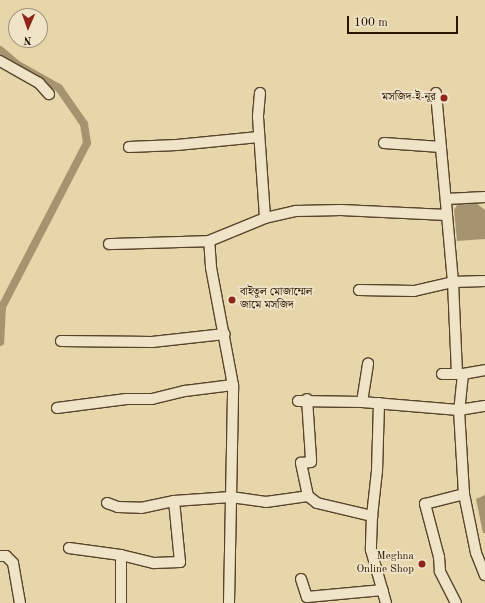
<!DOCTYPE html>
<meta charset="utf-8">
<style>
body{margin:0}
#map{position:relative;width:485px;height:603px;overflow:hidden;background:#e7d6aa;font-family:"Old Standard TT","Noto Serif Bengali",serif}
div>[style]{position:absolute}
.water>*{inset:0;background:#a69470}
.stream>*{height:2px;margin:-1px;padding:0 1px;transform-origin:1px;border-radius:1px;background:#a69470}
.canal>*{height:8px;margin:-4px;padding:0 4px;transform-origin:4px;border-radius:4px;background:#a69470}
.roads{filter:drop-shadow(1px 0 #58442a) drop-shadow(-1px 0 #58442a) drop-shadow(0 1px #58442a) drop-shadow(0 -1px #58442a)}
.minor>*{height:10px;margin:-5px;padding:0 5px;transform-origin:5px;border-radius:5px;background:#efe4c8}
.dots>*{width:11px;height:11px;translate:-50% -50%;box-sizing:border-box;border:2px solid #efe4c8;border-radius:50%}
span{translate:-50% -50%;white-space:nowrap;text-align:center;line-height:1.15;-webkit-text-stroke:3.5px #efe4c8;paint-order:stroke}
.poi-label{font-size:11px;color:#291300}
.right{translate:-100% -50%;text-align:right}
.left{translate:0 -50%;text-align:left}
.north{position:absolute;left:8px;top:8px;width:40px;height:40px;box-sizing:border-box;background:#efe4c8;border:1px solid #a09078;border-radius:50%;rotate:182deg;font-size:11px;font-weight:700;line-height:16px;text-align:center;color:#291300}
.north::after{content:'';display:block;margin:auto;width:14px;height:18px;background:#8f2418;clip-path:polygon(50% 0,100% 100%,50% 72%,0 100%)}
.scale{position:absolute;left:347px;top:16px;width:111px;height:18px;box-sizing:border-box;border:2px solid #291300;border-top:0;padding-left:5px;font-size:12px;line-height:14px;white-space:nowrap;color:#291300;-webkit-text-stroke:3px #efe4c8;paint-order:stroke}
</style>
<div id="map">
<div class="water">
<div style="clip-path:polygon(469px 201px,476px 203px,485px 210px,485px 239px,457px 241px,454px 210px,457px 205px)"></div>
<div style="clip-path:polygon(485px 495px,485px 533px,483px 533px,476px 499px)"></div>
</div>
<div class="stream">
<div style="left:0;top:306px;width:2px;rotate:27deg"></div>
</div>
<div class="canal">
<div style="left:0;top:50px;width:23px;rotate:40deg"></div>
<div style="left:18px;top:65px;width:47px;rotate:29.3deg"></div>
<div style="left:59px;top:88px;width:44px;rotate:55.2deg"></div>
<div style="left:84px;top:124px;width:19px;rotate:81deg"></div>
<div style="left:87px;top:143px;width:185px;rotate:117.4deg"></div>
<div style="left:2px;top:307px;width:35px;rotate:93deg"></div>
</div>
<div class="roads">
<div class="minor">
<div style="left:0;top:61px;width:45px;rotate:29.4deg"></div>
<div style="left:39px;top:83px;width:15px;rotate:48deg"></div>
<div style="left:260px;top:93px;width:24px;rotate:95deg"></div>
<div style="left:258px;top:117px;width:101px;rotate:86deg"></div>
<div style="left:436px;top:93px;width:122px;rotate:84.8deg"></div>
<div style="left:384px;top:143px;width:57px;rotate:4deg"></div>
<div style="left:129px;top:147px;width:48px;rotate:-2.4deg"></div>
<div style="left:177px;top:145px;width:82px;rotate:-5.6deg"></div>
<div style="left:446px;top:199px;width:39px;rotate:-3deg"></div>
<div style="left:109px;top:244px;width:100px;rotate:-1.7deg"></div>
<div style="left:359px;top:290px;width:55px;rotate:1deg"></div>
<div style="left:414px;top:291px;width:40px;rotate:-13deg"></div>
<div style="left:453px;top:282px;width:92px;rotate:87.5deg"></div>
<div style="left:61px;top:341px;width:91px;rotate:0.6deg"></div>
<div style="left:152px;top:342px;width:73px;rotate:-6.3deg"></div>
<div style="left:442px;top:374px;width:21px"></div>
<div style="left:463px;top:374px;width:22px;rotate:-10deg"></div>
<div style="left:463px;top:374px;width:36px;rotate:96deg"></div>
<div style="left:459px;top:410px;width:84px;rotate:86.6deg"></div>
<div style="left:464px;top:494px;width:60px;rotate:78.5deg"></div>
<div style="left:476px;top:553px;width:24px;rotate:68deg"></div>
<div style="left:298px;top:401px;width:64px;rotate:0.9deg"></div>
<div style="left:362px;top:402px;width:97px;rotate:4.7deg"></div>
<div style="left:459px;top:410px;width:26px;rotate:-9deg"></div>
<div style="left:362px;top:402px;width:39px;rotate:-81deg"></div>
<div style="left:57px;top:408px;width:70px;rotate:-7.4deg"></div>
<div style="left:126px;top:399px;width:26px"></div>
<div style="left:152px;top:399px;width:34px;rotate:-14deg"></div>
<div style="left:185px;top:391px;width:48px;rotate:-7.1deg"></div>
<div style="left:308px;top:496px;width:11px;rotate:38deg"></div>
<div style="left:317px;top:503px;width:57px;rotate:13.3deg"></div>
<div style="left:372px;top:516px;width:34px;rotate:92deg"></div>
<div style="left:371px;top:550px;width:55px;rotate:74.2deg"></div>
<div style="left:107px;top:503px;width:12px;rotate:20deg"></div>
<div style="left:118px;top:507px;width:23px;rotate:2deg"></div>
<div style="left:141px;top:508px;width:34px;rotate:-12deg"></div>
<div style="left:372px;top:516px;width:45px;rotate:-83.7deg"></div>
<div style="left:377px;top:471px;width:68px;rotate:-88.3deg"></div>
<div style="left:69px;top:548px;width:52px;rotate:7.7deg"></div>
<div style="left:0;top:556px;width:6px"></div>
<div style="left:6px;top:556px;width:10px;rotate:45deg"></div>
<div style="left:13px;top:563px;width:41px;rotate:80.1deg"></div>
<div style="left:301px;top:579px;width:19px;rotate:72deg"></div>
<div style="left:307px;top:597px;width:76px;rotate:-5.3deg"></div>
<div style="left:121px;top:603px;width:48px;rotate:-90deg"></div>
<div style="left:121px;top:555px;width:34px;rotate:14deg"></div>
<div style="left:154px;top:563px;width:26px;rotate:-2deg"></div>
<div style="left:180px;top:562px;width:61px;rotate:-95.6deg"></div>
<div style="left:174px;top:501px;width:57px;rotate:-4deg"></div>
<div style="left:231px;top:497px;width:35px;rotate:8deg"></div>
<div style="left:266px;top:502px;width:42px;rotate:-8.1deg"></div>
<div style="left:308px;top:496px;width:34px;rotate:-102deg"></div>
<div style="left:301px;top:463px;width:10px;rotate:-6deg"></div>
<div style="left:311px;top:462px;width:3px;rotate:-90deg"></div>
<div style="left:311px;top:459px;width:60px;rotate:-93.8deg"></div>
<div style="left:229px;top:603px;width:218px;rotate:-88.9deg"></div>
<div style="left:233px;top:385px;width:120px;rotate:-100.6deg"></div>
<div style="left:211px;top:267px;width:26px;rotate:-94deg"></div>
<div style="left:209px;top:241px;width:61px;rotate:-22.3deg"></div>
<div style="left:265px;top:218px;width:32px;rotate:-13deg"></div>
<div style="left:296px;top:211px;width:45px;rotate:-1.3deg"></div>
<div style="left:341px;top:210px;width:106px;rotate:2.7deg"></div>
<div style="left:447px;top:215px;width:67px;rotate:84.9deg"></div>
<div style="left:453px;top:282px;width:32px;rotate:-2deg"></div>
<div style="left:456px;top:603px;width:36px;rotate:-117deg"></div>
<div style="left:440px;top:571px;width:14px;rotate:-94deg"></div>
<div style="left:439px;top:557px;width:55px;rotate:-104.8deg"></div>
<div style="left:425px;top:504px;width:40px;rotate:-14.4deg"></div>
</div>
</div>
<div class="dots">
<div style="left:444px;top:98px;background:#8f2418"></div>
<div style="left:232px;top:300px;background:#8f2418"></div>
<div style="left:422px;top:564px;background:#8f2418"></div>
</div>
<div class="poi-label">
<span class="right" style="left:436px;top:98px">মসজিদ-ই-নূর</span>
<span class="left" style="left:240px;top:300px">বাইতুল মোজাম্মেল<br>জামে মসজিদ</span>
<span class="right" style="left:414px;top:564px">Meghna<br>Online Shop</span>
</div>
<div class="north">N</div>
<div class="scale">100 m</div>
</div>
